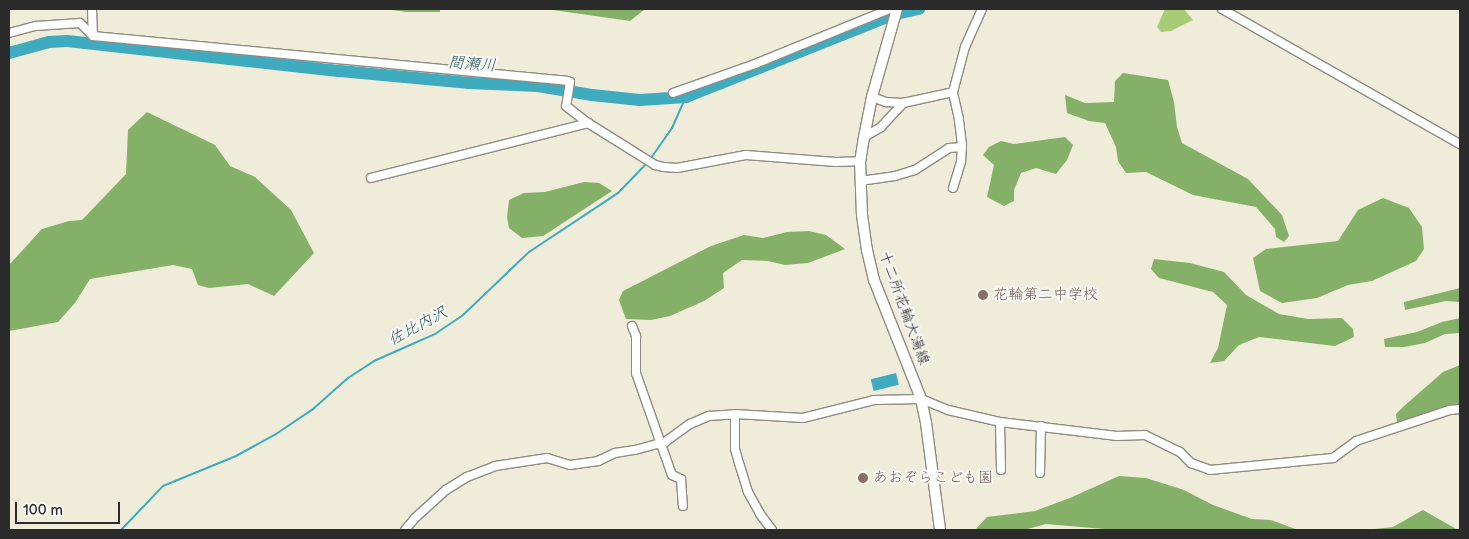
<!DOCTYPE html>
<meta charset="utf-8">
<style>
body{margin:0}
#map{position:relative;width:1469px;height:539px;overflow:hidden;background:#f0ecda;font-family:"Balsamiq Sans","Klee One",sans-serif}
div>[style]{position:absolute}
.green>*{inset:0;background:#a7cc76}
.forest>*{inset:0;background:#85b067}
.water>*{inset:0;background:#3fabbe;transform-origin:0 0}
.stream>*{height:2px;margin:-1px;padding:0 1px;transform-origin:1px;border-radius:1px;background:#3fabbe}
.river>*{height:12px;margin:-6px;padding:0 6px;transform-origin:6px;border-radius:6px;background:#3fabbe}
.roads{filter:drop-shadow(1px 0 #8e8c82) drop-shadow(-1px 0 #8e8c82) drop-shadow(0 1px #8e8c82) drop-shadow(0 -1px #8e8c82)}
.minor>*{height:8px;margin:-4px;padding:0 4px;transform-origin:4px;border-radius:4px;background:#fff}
.major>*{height:10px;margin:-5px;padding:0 5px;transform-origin:5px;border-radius:5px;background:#fff}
.dots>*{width:14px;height:14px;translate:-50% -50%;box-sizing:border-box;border:2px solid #f6f6f2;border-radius:50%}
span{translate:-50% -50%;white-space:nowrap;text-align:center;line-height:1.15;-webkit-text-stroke:4.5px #f6f6f2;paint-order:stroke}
.education-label{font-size:15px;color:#785e54}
.left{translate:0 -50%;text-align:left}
.street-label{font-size:15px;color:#2b2b2b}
.water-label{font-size:16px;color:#335e66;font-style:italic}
.frame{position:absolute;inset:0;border:10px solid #2b2b2b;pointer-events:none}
.scale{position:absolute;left:15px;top:502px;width:105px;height:22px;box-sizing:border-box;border:2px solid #2b2b2b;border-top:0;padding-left:6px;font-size:15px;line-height:18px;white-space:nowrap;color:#2b2b2b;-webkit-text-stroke:4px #f6f6f2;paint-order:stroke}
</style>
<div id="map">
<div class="green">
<div style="clip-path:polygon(1165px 9px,1184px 9px,1193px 20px,1171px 31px,1161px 32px,1157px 27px)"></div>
</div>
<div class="forest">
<div style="clip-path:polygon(386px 9px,440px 9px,440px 12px,406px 12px)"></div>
<div style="clip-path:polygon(546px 9px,645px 9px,630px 21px)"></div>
<div style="clip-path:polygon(1123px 73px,1168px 80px,1174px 102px,1177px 127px,1182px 143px,1248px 179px,1282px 215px,1289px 236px,1284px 242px,1276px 237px,1275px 229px,1256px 207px,1193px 195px,1146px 172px,1126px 173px,1118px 161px,1116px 147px,1105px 123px,1089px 121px,1067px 113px,1065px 95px,1085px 103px,1114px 102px,1115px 81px)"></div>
<div style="clip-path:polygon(147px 112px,215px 145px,230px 166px,255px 177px,291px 210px,314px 253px,274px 296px,248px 284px,209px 288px,198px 285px,192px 269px,173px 265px,90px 279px,75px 303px,58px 322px,9px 331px,9px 265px,42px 229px,69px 221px,82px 220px,126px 174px,128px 130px)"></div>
<div style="clip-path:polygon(1065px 137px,1073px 145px,1067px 160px,1056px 174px,1036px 168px,1021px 173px,1014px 190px,1014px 201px,1004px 206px,987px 197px,994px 165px,983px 155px,989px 147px,1001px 141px,1014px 144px)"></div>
<div style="clip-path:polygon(584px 182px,599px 183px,612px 191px,543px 236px,522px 238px,509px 228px,507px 217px,509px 200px,524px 193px,545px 192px)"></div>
<div style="clip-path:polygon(1383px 198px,1409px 208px,1422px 227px,1424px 249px,1416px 261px,1372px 281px,1348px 285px,1317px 298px,1282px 303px,1260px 291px,1253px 258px,1266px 249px,1338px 241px,1358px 210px)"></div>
<div style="clip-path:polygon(809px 231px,826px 235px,845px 249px,808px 263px,785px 265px,768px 261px,742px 260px,723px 273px,724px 288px,704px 301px,670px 316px,651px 320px,626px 319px,619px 300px,623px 291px,711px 246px,744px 235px,763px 238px,787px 232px)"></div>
<div style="clip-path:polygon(1154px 259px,1190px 263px,1224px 272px,1246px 295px,1279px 314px,1308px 319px,1342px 318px,1353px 329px,1354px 337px,1335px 346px,1259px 337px,1239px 345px,1224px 361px,1210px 363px,1218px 348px,1227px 305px,1213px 292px,1159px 278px,1151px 269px)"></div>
<div style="clip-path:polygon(1460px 288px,1460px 302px,1446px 301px,1405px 310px,1404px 302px)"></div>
<div style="clip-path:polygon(1460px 318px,1460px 333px,1445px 334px,1425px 343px,1404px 347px,1385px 347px,1384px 339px,1417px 332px,1442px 322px)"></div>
<div style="clip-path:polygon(1460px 365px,1460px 404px,1401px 423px,1397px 422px,1396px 414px,1403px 407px,1443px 372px)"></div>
<div style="clip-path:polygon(1119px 476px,1146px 478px,1184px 490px,1213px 505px,1252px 519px,1271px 520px,1298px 530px,1116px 530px,1046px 524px,1024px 530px,975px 530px,987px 517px,1035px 511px,1070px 498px)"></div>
<div style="clip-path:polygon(1423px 510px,1458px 530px,1365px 530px,1393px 527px)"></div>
</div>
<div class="water">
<div style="left:896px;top:373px;width:12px;height:26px;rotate:76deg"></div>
</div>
<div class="stream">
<div style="left:651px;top:158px;width:37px;rotate:-55deg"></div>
<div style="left:672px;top:128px;width:34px;rotate:-66deg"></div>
<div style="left:121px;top:530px;width:61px;rotate:-46.3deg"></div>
<div style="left:163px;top:486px;width:79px;rotate:-22.3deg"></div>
<div style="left:236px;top:456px;width:46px;rotate:-28.8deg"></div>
<div style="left:276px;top:434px;width:45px;rotate:-34deg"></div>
<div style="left:313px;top:409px;width:47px;rotate:-41.5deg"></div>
<div style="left:348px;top:378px;width:31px;rotate:-33deg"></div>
<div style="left:374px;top:361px;width:67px;rotate:-23.9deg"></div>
<div style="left:435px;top:334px;width:34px;rotate:-34deg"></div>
<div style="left:463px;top:315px;width:91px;rotate:-43.7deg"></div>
<div style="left:529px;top:252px;width:107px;rotate:-33.5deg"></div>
<div style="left:618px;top:193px;width:40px;rotate:-46deg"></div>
</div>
<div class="river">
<div style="left:9px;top:53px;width:41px;rotate:-15.4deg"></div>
<div style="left:49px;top:42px;width:18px;rotate:-3deg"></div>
<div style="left:67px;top:41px;width:275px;rotate:6.3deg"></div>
<div style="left:340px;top:71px;width:130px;rotate:5.3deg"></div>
<div style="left:469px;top:83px;width:69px;rotate:2.5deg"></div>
<div style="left:538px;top:86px;width:55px;rotate:9.5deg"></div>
<div style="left:592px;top:95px;width:48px;rotate:5.9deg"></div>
<div style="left:640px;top:100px;width:46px;rotate:-3.7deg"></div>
<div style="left:686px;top:97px;width:222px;rotate:-21.7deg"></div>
<div style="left:892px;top:15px;width:28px;rotate:-13deg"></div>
</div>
<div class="roads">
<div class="minor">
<div style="left:92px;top:9px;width:27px;rotate:88deg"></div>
<div style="left:1222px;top:9px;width:274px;rotate:29.6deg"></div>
<div style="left:9px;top:33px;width:28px;rotate:-15deg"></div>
<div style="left:36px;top:26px;width:44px;rotate:-3.9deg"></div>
<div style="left:80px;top:23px;width:18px;rotate:45deg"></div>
<div style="left:93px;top:36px;width:476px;rotate:5.4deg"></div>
<div style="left:567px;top:81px;width:3px;rotate:18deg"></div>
<div style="left:570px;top:82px;width:24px;rotate:99deg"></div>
<div style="left:566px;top:106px;width:28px;rotate:38deg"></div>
<div style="left:588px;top:123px;width:79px;rotate:32.1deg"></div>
<div style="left:655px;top:165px;width:9px;rotate:13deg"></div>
<div style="left:664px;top:167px;width:13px;rotate:4deg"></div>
<div style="left:677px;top:168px;width:70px;rotate:-10.7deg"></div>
<div style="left:746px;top:155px;width:90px;rotate:4.4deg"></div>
<div style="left:836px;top:162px;width:24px;rotate:-2deg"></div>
<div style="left:673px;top:93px;width:87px;rotate:-19.5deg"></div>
<div style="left:755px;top:64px;width:146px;rotate:-22.2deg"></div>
<div style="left:872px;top:97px;width:15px;rotate:20deg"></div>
<div style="left:886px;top:102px;width:17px;rotate:3deg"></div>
<div style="left:864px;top:137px;width:20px;rotate:-30deg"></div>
<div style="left:881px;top:127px;width:33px;rotate:-47deg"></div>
<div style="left:903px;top:103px;width:51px;rotate:-12.4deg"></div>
<div style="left:953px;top:92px;width:47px;rotate:-75.1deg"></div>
<div style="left:965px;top:47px;width:42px;rotate:-65.9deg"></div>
<div style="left:371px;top:178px;width:224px;rotate:-14.2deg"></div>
<div style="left:860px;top:181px;width:35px;rotate:-8deg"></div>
<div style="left:895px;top:176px;width:21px;rotate:-17deg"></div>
<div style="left:915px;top:170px;width:40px;rotate:-32.9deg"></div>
<div style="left:949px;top:148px;width:13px;rotate:-4deg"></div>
<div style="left:953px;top:188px;width:28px;rotate:-73deg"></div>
<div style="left:961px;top:161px;width:16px;rotate:-86deg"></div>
<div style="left:962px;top:145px;width:26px;rotate:-97deg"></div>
<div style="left:959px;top:119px;width:28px;rotate:-103deg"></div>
<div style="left:632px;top:326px;width:11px;rotate:68deg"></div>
<div style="left:636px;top:336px;width:37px;rotate:90deg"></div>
<div style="left:636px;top:373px;width:108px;rotate:70.6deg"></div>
<div style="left:672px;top:475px;width:10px;rotate:24deg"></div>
<div style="left:681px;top:479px;width:27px;rotate:86deg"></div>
<div style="left:735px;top:414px;width:35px;rotate:90deg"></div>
<div style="left:735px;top:449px;width:18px;rotate:74deg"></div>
<div style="left:740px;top:466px;width:27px;rotate:73deg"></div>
<div style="left:748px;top:492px;width:25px;rotate:61deg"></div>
<div style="left:760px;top:514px;width:20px;rotate:53deg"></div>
<div style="left:1000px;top:422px;width:48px;rotate:88.8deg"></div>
<div style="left:1040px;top:473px;width:47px;rotate:-88.8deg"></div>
<div style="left:405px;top:530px;width:16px;rotate:-50deg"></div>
<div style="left:415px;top:518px;width:42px;rotate:-42.1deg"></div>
<div style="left:446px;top:490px;width:25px;rotate:-32deg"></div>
<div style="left:467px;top:477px;width:30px;rotate:-21deg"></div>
<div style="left:495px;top:466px;width:53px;rotate:-8.7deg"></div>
<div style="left:547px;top:458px;width:24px;rotate:17deg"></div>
<div style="left:570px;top:465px;width:28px;rotate:-8deg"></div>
<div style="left:598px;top:461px;width:19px;rotate:-25deg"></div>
<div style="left:615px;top:453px;width:20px;rotate:-9deg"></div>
<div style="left:635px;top:450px;width:31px;rotate:-15deg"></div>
<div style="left:665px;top:442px;width:31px;rotate:-36deg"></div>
<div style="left:690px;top:424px;width:21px;rotate:-23deg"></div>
<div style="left:709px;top:416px;width:26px;rotate:-4deg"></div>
<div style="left:735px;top:414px;width:68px;rotate:3.4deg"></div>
<div style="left:803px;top:418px;width:73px;rotate:-14.2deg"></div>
<div style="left:874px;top:400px;width:47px;rotate:-1.2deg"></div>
<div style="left:921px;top:399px;width:29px;rotate:22deg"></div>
<div style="left:948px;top:410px;width:53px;rotate:13deg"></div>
<div style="left:1000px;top:422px;width:118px;rotate:6.8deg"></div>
<div style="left:1117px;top:436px;width:28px;rotate:-2deg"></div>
<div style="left:1145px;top:435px;width:39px;rotate:26deg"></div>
<div style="left:1180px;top:452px;width:16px;rotate:45deg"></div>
<div style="left:1191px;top:463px;width:20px;rotate:20deg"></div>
<div style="left:1210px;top:470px;width:124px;rotate:-5.6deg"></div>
<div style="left:1333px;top:458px;width:29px;rotate:-36deg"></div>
<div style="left:1356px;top:441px;width:99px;rotate:-18.3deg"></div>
<div style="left:1450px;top:410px;width:10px;rotate:-6deg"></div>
</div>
<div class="major">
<div style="left:897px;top:9px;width:91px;rotate:105.9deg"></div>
<div style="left:872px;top:97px;width:41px;rotate:101.3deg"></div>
<div style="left:864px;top:137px;width:24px;rotate:99deg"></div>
<div style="left:860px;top:161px;width:54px;rotate:87.9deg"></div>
<div style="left:862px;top:215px;width:35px;rotate:82deg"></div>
<div style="left:867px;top:250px;width:31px;rotate:77deg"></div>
<div style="left:874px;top:280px;width:128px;rotate:68.4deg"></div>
<div style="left:921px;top:399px;width:25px;rotate:78deg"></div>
<div style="left:926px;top:423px;width:108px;rotate:82.5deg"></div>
</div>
</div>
<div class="dots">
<div style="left:983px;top:295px;background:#8d6e63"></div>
<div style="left:863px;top:478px;background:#8d6e63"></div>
</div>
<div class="education-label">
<span class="left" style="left:993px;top:295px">花輪第二中学校</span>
<span class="left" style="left:873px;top:478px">あおぞらこども園</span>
</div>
<div class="street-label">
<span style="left:904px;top:308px;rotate:70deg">十二所花輪大湯線</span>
</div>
<div class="water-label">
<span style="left:472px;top:65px;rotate:4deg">間瀬川</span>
<span style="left:418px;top:327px;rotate:-28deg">佐比内沢</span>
</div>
<div class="frame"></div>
<div class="scale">100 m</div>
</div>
